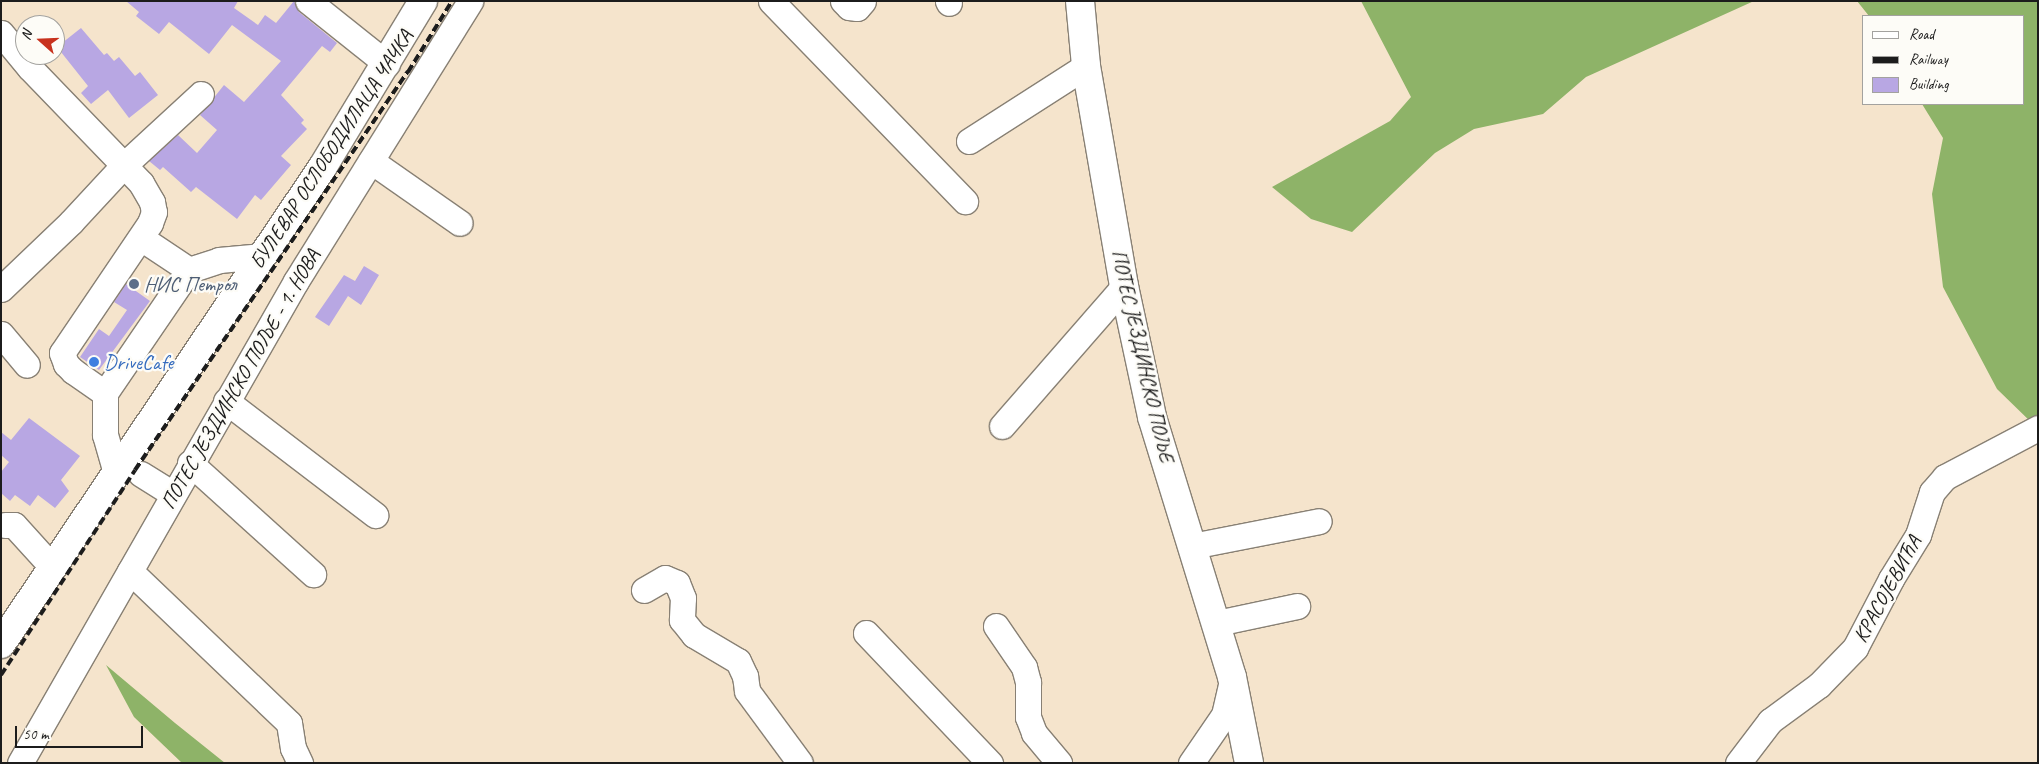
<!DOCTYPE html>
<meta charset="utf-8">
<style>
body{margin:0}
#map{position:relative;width:2039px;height:764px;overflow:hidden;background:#f5e4cc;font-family:Caveat,sans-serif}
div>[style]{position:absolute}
.forest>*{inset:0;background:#8eb368}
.building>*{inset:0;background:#b8a7e3}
.roads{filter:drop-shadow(1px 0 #888074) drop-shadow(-1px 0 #888074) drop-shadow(0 1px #888074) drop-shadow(0 -1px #888074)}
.minor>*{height:25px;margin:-12.5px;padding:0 12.5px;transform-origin:12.5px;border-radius:12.5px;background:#fff}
.major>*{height:28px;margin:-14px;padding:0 14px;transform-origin:14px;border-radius:14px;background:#fff}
.rail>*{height:4px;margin-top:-2px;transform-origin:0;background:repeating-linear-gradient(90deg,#1c1c1c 0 8px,transparent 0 12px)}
.dots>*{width:14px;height:14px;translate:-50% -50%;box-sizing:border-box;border:2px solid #fdfcf7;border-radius:50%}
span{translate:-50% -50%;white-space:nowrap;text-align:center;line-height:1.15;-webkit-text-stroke:4.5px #fdfcf7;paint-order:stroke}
.street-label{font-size:21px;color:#1c1c1c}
.service-label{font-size:21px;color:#4e5e75}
.left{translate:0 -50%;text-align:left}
.shop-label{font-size:21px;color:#366cbe}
.frame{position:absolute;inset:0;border:2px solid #1c1c1c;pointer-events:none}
.legend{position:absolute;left:1862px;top:15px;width:162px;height:90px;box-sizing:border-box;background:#fdfcf7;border:1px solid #a3a29f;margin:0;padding:6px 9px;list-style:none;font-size:15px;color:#1c1c1c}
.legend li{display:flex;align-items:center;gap:10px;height:25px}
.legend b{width:25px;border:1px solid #a3a29f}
.north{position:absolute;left:15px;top:15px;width:50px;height:50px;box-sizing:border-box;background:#fdfcf7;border:1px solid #a3a29f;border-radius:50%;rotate:290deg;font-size:14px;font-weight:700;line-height:20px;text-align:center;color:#1c1c1c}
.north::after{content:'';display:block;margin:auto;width:18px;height:22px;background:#c8321e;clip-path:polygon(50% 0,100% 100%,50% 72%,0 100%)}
.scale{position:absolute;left:15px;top:726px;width:128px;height:22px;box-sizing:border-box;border:2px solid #1c1c1c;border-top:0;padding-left:6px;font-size:15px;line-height:18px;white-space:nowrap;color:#1c1c1c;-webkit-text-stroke:4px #fdfcf7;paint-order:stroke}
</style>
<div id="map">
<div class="forest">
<div style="clip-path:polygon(1361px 1px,1754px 1px,1586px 77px,1543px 114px,1474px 129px,1435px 153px,1352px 232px,1311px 219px,1272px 187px,1390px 121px,1411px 97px)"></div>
<div style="clip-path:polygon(1857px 1px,2038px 1px,2038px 429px,1997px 389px,1943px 287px,1932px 194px,1943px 138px,1922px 104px,2023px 104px,2023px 16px,1869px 16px)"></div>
<div style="clip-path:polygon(106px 665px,175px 723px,225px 763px,182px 763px,134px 717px)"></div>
</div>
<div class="building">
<div style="clip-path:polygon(126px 1px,238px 1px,234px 8px,258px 25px,265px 15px,276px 23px,294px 1px,299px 12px,337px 43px,330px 52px,322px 46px,281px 95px,304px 120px,301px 123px,307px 129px,281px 156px,291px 165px,261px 200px,255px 195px,237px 219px,196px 187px,191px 192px,163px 167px,160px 170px,149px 161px,178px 135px,197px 153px,217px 130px,200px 115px,224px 85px,244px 102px,281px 61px,232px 25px,209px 54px,169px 22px,159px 34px,136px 16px,139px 12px)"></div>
<div style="clip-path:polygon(81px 28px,104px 55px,107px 53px,114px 61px,119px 57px,135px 76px,140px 72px,158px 95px,129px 118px,108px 90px,91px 104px,81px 93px,88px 86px,57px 47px)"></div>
<div style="clip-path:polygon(364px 266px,379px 275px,361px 305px,348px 296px,329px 326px,315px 317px,344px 275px,355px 281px)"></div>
<div style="clip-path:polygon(126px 284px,150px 301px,99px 370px,80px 357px,99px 329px,109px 336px,127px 310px,114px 302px)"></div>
<div style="clip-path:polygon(29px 418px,80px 456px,61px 480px,69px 491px,55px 508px,38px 495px,30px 506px,15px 495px,10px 501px,1px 493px,1px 472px,9px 462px,1px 455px,1px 432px,11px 440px)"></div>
</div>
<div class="roads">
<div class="minor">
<div style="left:308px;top:1px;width:101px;rotate:38.6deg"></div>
<div style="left:771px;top:1px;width:279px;rotate:45.9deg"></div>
<div style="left:843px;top:1px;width:8px;rotate:45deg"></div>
<div style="left:849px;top:7px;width:8px;rotate:7deg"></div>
<div style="left:857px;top:8px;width:9px;rotate:-49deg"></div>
<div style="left:948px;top:1px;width:2px;rotate:63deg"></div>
<div style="left:1px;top:33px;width:45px;rotate:50.4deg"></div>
<div style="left:30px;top:68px;width:160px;rotate:46deg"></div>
<div style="left:141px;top:183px;width:22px;rotate:60deg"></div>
<div style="left:152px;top:202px;width:10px;rotate:79deg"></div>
<div style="left:154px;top:212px;width:12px;rotate:110deg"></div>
<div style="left:150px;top:223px;width:157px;rotate:124.1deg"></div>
<div style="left:62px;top:353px;width:12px;rotate:70deg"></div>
<div style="left:66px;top:364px;width:10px;rotate:45deg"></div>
<div style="left:73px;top:371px;width:39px;rotate:35deg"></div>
<div style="left:969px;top:141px;width:139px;rotate:-32.7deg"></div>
<div style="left:371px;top:161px;width:108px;rotate:34.9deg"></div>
<div style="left:141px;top:238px;width:58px;rotate:33.7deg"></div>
<div style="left:1px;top:289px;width:97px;rotate:-43.7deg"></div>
<div style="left:71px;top:222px;width:76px;rotate:-47.1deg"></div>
<div style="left:123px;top:166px;width:106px;rotate:-42.7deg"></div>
<div style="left:1px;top:334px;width:40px;rotate:50deg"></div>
<div style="left:226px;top:401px;width:188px;rotate:37.4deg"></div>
<div style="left:1002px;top:426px;width:186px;rotate:-48.9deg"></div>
<div style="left:190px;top:463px;width:166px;rotate:42.1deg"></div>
<div style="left:116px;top:473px;width:40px;rotate:-106deg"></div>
<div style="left:105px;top:435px;width:42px;rotate:-90deg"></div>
<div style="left:105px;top:393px;width:149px;rotate:-55.7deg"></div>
<div style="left:189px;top:270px;width:32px;rotate:-18deg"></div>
<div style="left:219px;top:260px;width:44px;rotate:-5.2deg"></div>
<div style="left:141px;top:474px;width:38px;rotate:32deg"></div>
<div style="left:5px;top:525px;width:9px"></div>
<div style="left:14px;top:525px;width:58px;rotate:47.8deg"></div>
<div style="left:1192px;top:546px;width:129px;rotate:-11.1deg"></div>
<div style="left:130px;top:571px;width:220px;rotate:43.7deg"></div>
<div style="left:289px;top:723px;width:25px;rotate:81deg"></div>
<div style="left:293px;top:748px;width:17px;rotate:65deg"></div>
<div style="left:644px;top:590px;width:24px;rotate:-30deg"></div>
<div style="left:665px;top:578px;width:13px;rotate:23deg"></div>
<div style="left:677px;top:583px;width:16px;rotate:68deg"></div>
<div style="left:683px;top:598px;width:22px;rotate:93deg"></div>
<div style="left:682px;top:620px;width:19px;rotate:51deg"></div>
<div style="left:694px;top:635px;width:51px;rotate:30.6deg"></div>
<div style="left:738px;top:661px;width:17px;rotate:65deg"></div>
<div style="left:745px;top:676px;width:15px;rotate:82deg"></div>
<div style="left:747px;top:691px;width:89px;rotate:53.6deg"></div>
<div style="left:1217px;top:623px;width:82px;rotate:-12deg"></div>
<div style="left:996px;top:626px;width:50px;rotate:55.7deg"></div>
<div style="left:1024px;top:667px;width:16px;rotate:75deg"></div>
<div style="left:1028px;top:682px;width:35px;rotate:90deg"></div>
<div style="left:1028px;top:717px;width:17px;rotate:69deg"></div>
<div style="left:1034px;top:733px;width:39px;rotate:50deg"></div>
<div style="left:866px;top:633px;width:180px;rotate:46.4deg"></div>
<div style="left:20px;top:763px;width:555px;rotate:-60.2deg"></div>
<div style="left:296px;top:281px;width:330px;rotate:-58.1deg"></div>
<div style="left:1191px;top:763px;width:58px;rotate:-55.5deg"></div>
<div style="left:1224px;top:715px;width:37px;rotate:-77deg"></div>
<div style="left:1738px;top:763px;width:53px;rotate:-52.7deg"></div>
<div style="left:1770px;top:721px;width:61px;rotate:-36.3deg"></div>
<div style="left:1819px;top:685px;width:52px;rotate:-45.8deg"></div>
<div style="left:1855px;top:648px;width:78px;rotate:-62.4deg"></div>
<div style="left:1891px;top:579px;width:52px;rotate:-58.5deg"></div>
<div style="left:1918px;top:535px;width:45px;rotate:-72deg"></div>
<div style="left:1932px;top:492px;width:20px;rotate:-49deg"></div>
<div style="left:1945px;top:477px;width:105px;rotate:-27.8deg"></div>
</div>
<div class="major">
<div style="left:1080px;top:1px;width:65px;rotate:84.7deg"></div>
<div style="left:1086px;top:66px;width:223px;rotate:80.2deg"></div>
<div style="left:1124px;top:286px;width:134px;rotate:77.9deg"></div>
<div style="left:1152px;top:417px;width:272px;rotate:72.9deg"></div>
<div style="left:1232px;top:677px;width:88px;rotate:78.8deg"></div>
<div style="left:1px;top:644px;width:574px;rotate:-56.01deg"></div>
<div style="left:322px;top:168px;width:195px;rotate:-58.8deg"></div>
</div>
</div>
<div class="rail">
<div style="left:1px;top:675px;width:245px;rotate:-56.8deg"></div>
<div style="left:135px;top:470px;width:483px;rotate:-55.6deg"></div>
<div style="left:408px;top:72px;width:84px;rotate:-58.2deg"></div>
</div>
<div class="dots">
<div style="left:134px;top:284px;background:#5c6f8a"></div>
<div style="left:94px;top:362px;background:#3f7fe0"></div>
</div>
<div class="street-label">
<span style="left:331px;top:149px;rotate:-57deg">БУЛЕВАР ОСЛОБОДИЛАЦА ЧАЧКА</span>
<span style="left:1143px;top:356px;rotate:77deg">ПОТЕС ЈЕЗДИНСКО ПОЉЕ</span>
<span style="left:240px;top:379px;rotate:-60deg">ПОТЕС ЈЕЗДИНСКО ПОЉЕ - 1. НОВА</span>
<span style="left:1887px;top:589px;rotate:-61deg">КРАСОЈЕВИЋА</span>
</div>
<div class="service-label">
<span class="left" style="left:144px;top:284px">НИС Петрол</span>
</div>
<div class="shop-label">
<span class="left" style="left:104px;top:362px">DriveCafe</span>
</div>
<div class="frame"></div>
<ul class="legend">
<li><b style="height:6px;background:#fff"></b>Road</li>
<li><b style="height:6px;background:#1c1c1c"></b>Railway</li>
<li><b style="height:14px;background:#b8a7e3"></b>Building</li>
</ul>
<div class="north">N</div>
<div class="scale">50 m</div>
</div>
